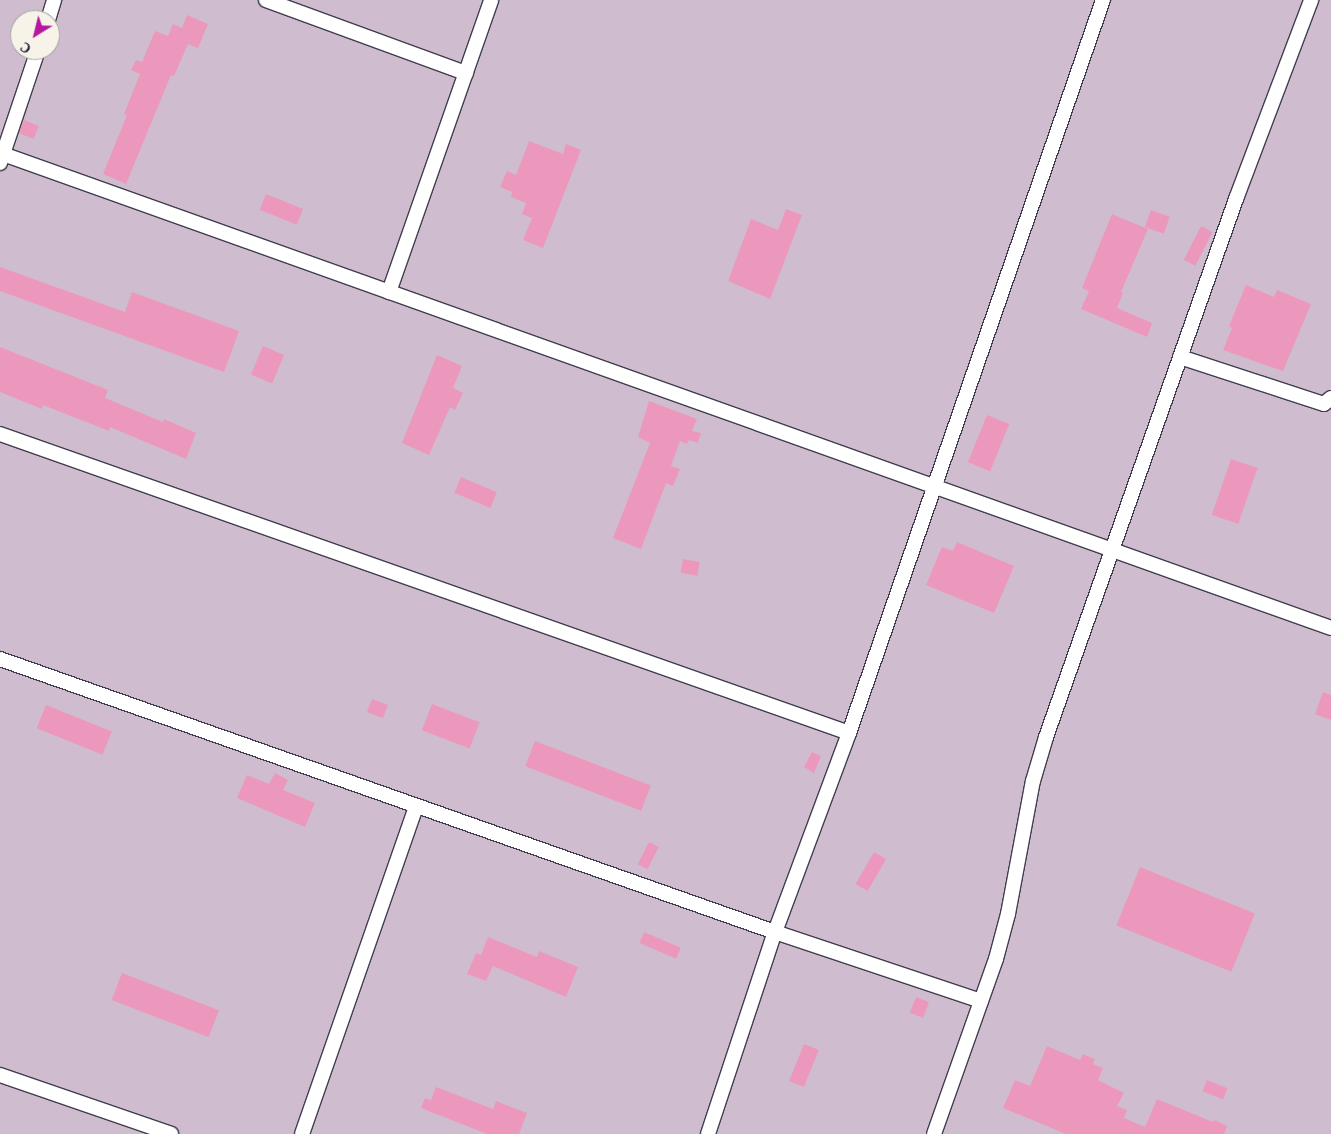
<!DOCTYPE html>
<meta charset="utf-8">
<style>
body{margin:0}
#map{position:relative;width:1331px;height:1134px;overflow:hidden;background:#e9e0bd;font-family:Vollkorn,serif}
div>[style]{position:absolute}
.industrial>*{inset:0;background:#cfbdcf}
.building>*{inset:0;background:#ec98bc;transform-origin:0 0}
.roads{filter:drop-shadow(1px 0 #403e4e) drop-shadow(-1px 0 #403e4e) drop-shadow(0 1px #403e4e) drop-shadow(0 -1px #403e4e)}
.minor>*{height:14px;margin:-7px;padding:0 7px;transform-origin:7px;border-radius:7px;background:#fff}
span{translate:-50% -50%;white-space:nowrap;text-align:center;line-height:1.15;-webkit-text-stroke:4px #f7f3e8;paint-order:stroke}
.north{position:absolute;left:10px;top:10px;width:50px;height:50px;box-sizing:border-box;background:#f7f3e8;border:1px solid #a29fa3;border-radius:50%;rotate:216deg;font-size:14px;font-weight:700;line-height:20px;text-align:center;color:#22223b}
.north::after{content:'';display:block;margin:auto;width:18px;height:22px;background:#b5179e;clip-path:polygon(50% 0,100% 100%,50% 72%,0 100%)}
</style>
<div id="map">
<div class="industrial">
<div style="clip-path:polygon(evenodd,0 0,1331px 0,1331px 1134px,0 1134px,0 0,20px 20px,50px 20px,50px 50px,20px 50px,20px 20px)"></div>
</div>
<div class="building">
<div style="clip-path:polygon(187px 15px,208px 24px,198px 48px,188px 44px,174px 76px,171px 75px,126px 184px,103px 174px,127px 115px,124px 114px,140px 74px,131px 70px,136px 60px,142px 62px,155px 31px,168px 36px,173px 24px,182px 28px)"></div>
<div style="left:24px;top:120px;width:16px;height:14px;rotate:22deg"></div>
<div style="clip-path:polygon(529px 141px,563px 154px,566px 144px,581px 150px,543px 248px,523px 240px,532px 218px,522px 214px,526px 203px,511px 197px,512px 192px,500px 187px,507px 171px,516px 175px)"></div>
<div style="left:266px;top:194px;width:40px;height:17px;rotate:22deg"></div>
<div style="clip-path:polygon(786px 209px,802px 215px,770px 299px,728px 281px,751px 219px,778px 230px)"></div>
<div style="left:1151px;top:210px;width:20px;height:18px;rotate:20deg"></div>
<div style="clip-path:polygon(1112px 214px,1148px 229px,1121px 292px,1123px 293px,1117px 308px,1152px 323px,1147px 337px,1081px 309px,1089px 291px,1082px 288px)"></div>
<div style="left:1201px;top:226px;width:13px;height:38px;rotate:27deg"></div>
<div style="clip-path:polygon(0 267px,125px 312px,132px 292px,239px 331px,224px 372px,0 291px)"></div>
<div style="clip-path:polygon(1246px 285px,1274px 297px,1277px 290px,1311px 304px,1283px 371px,1223px 350px,1232px 328px,1229px 326px)"></div>
<div style="left:263px;top:346px;width:23px;height:31px;rotate:23deg"></div>
<div style="clip-path:polygon(0 347px,108px 390px,105px 398px,163px 422px,164px 419px,196px 433px,186px 459px,110px 427px,109px 431px,43px 405px,42px 409px,0 392px)"></div>
<div style="clip-path:polygon(437px 355px,462px 366px,453px 388px,463px 393px,455px 410px,450px 407px,429px 455px,402px 443px)"></div>
<div style="clip-path:polygon(649px 401px,697px 419px,692px 431px,701px 433px,698px 443px,689px 440px,687px 444px,680px 441px,671px 466px,680px 469px,673px 486px,666px 483px,641px 549px,613px 538px,650px 443px,638px 437px)"></div>
<div style="left:987px;top:415px;width:24px;height:51px;rotate:22deg"></div>
<div style="left:1231px;top:459px;width:28px;height:59px;rotate:19deg"></div>
<div style="left:461px;top:477px;width:39px;height:17px;rotate:23deg"></div>
<div style="clip-path:polygon(957px 542px,1014px 566px,994px 613px,926px 585px,942px 547px,953px 551px)"></div>
<div style="left:683px;top:559px;width:17px;height:14px;rotate:10deg"></div>
<div style="clip-path:polygon(1323px 692px,1331px 695px,1331px 720px,1315px 714px)"></div>
<div style="left:372px;top:699px;width:17px;height:14px;rotate:21deg"></div>
<div style="left:432px;top:704px;width:51px;height:28px;rotate:21deg"></div>
<div style="left:46px;top:705px;width:71px;height:25px;rotate:22deg"></div>
<div style="left:535px;top:741px;width:124px;height:27px;rotate:21deg"></div>
<div style="clip-path:polygon(812px 752px,821px 756px,814px 773px,804px 767px)"></div>
<div style="clip-path:polygon(275px 773px,288px 780px,283px 790px,315px 803px,305px 827px,237px 798px,247px 775px,269px 784px)"></div>
<div style="left:649px;top:842px;width:11px;height:25px;rotate:27deg"></div>
<div style="left:874px;top:852px;width:14px;height:37px;rotate:30deg"></div>
<div style="left:1140px;top:867px;width:124px;height:63px;rotate:22deg"></div>
<div style="left:644px;top:932px;width:40px;height:12px;rotate:23deg"></div>
<div style="clip-path:polygon(488px 937px,537px 957px,539px 951px,578px 967px,566px 997px,493px 966px,486px 981px,467px 974px,476px 953px,481px 955px)"></div>
<div style="left:122px;top:973px;width:104px;height:29px;rotate:21deg"></div>
<div style="left:916px;top:997px;width:14px;height:17px;rotate:21deg"></div>
<div style="left:804px;top:1044px;width:16px;height:40px;rotate:22deg"></div>
<div style="clip-path:polygon(1047px 1046px,1080px 1060px,1083px 1054px,1095px 1059px,1093px 1064px,1103px 1068px,1098px 1080px,1124px 1093px,1117px 1106px,1127px 1110px,1124px 1118px,1145px 1127px,1157px 1099px,1213px 1122px,1214px 1120px,1227px 1126px,1224px 1134px,1066px 1134px,1003px 1108px,1015px 1080px,1030px 1086px)"></div>
<div style="left:1207px;top:1080px;width:22px;height:12px;rotate:22deg"></div>
<div style="clip-path:polygon(436px 1087px,493px 1109px,496px 1101px,527px 1113px,519px 1134px,487px 1134px,421px 1108px,425px 1098px,431px 1100px)"></div>
</div>
<div class="roads">
<div class="minor">
<div style="left:266px;top:0;width:213px;rotate:20.1deg"></div>
<div style="left:48px;top:20px;width:21px;rotate:-73deg"></div>
<div style="left:0;top:153px;width:1413px;rotate:19.64deg"></div>
<div style="left:0;top:163px;width:119px;rotate:-71.4deg"></div>
<div style="left:389px;top:292px;width:309px;rotate:-70.7deg"></div>
<div style="left:1180px;top:357px;width:151px;rotate:18.1deg"></div>
<div style="left:1324px;top:404px;width:9px;rotate:-41deg"></div>
<div style="left:0;top:434px;width:900px;rotate:19.4deg"></div>
<div style="left:0;top:659px;width:822px;rotate:19.41deg"></div>
<div style="left:775px;top:932px;width:217px;rotate:18.5deg"></div>
<div style="left:0;top:1075px;width:181px;rotate:19deg"></div>
<div style="left:302px;top:1134px;width:347px;rotate:-70.8deg"></div>
<div style="left:708px;top:1134px;width:213px;rotate:-71.7deg"></div>
<div style="left:775px;top:932px;width:212px;rotate:-69.6deg"></div>
<div style="left:849px;top:733px;width:776px;rotate:-70.89deg"></div>
<div style="left:934px;top:1134px;width:186px;rotate:-70.5deg"></div>
<div style="left:996px;top:959px;width:47px;rotate:-75.1deg"></div>
<div style="left:1008px;top:914px;width:135px;rotate:-79.4deg"></div>
<div style="left:1033px;top:781px;width:46px;rotate:-73.5deg"></div>
<div style="left:1046px;top:737px;width:571px;rotate:-70.55deg"></div>
<div style="left:1236px;top:199px;width:213px;rotate:-69.3deg"></div>
</div>
</div>
<div class="north">С</div>
</div>
